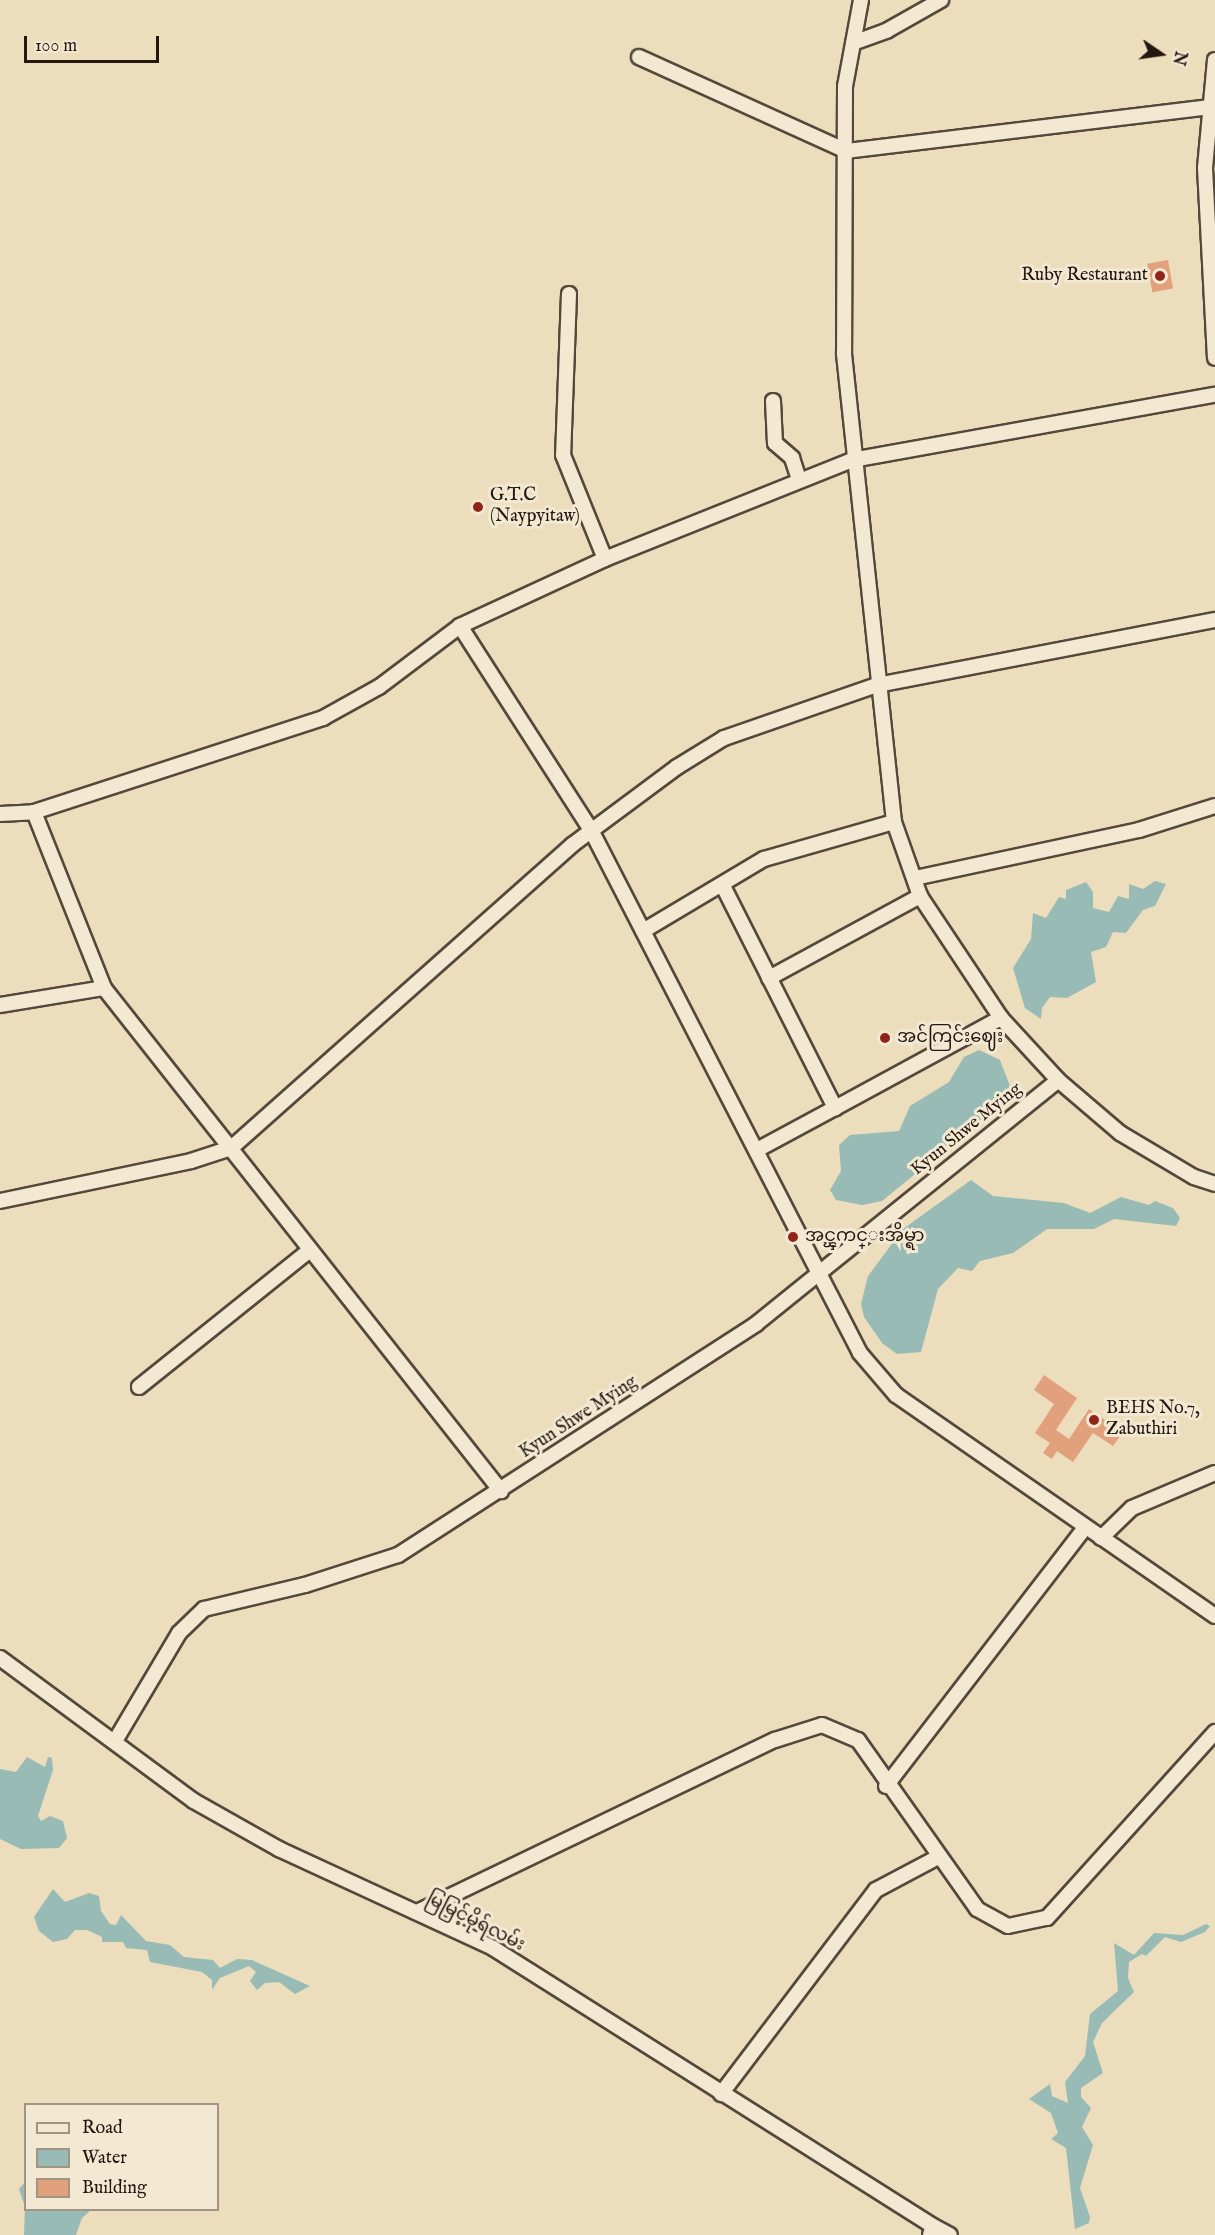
<!DOCTYPE html>
<meta charset="utf-8">
<style>
body{margin:0}
#map{position:relative;width:1215px;height:2235px;overflow:hidden;background:#ecddbc;font-family:"IM FELL English","Noto Sans Myanmar",serif}
div>[style]{position:absolute}
.water>*{inset:0;background:#99bbb5}
.building>*{inset:0;background:#e2a17d;transform-origin:0 0}
.roads{filter:drop-shadow(2px 0 #55483b) drop-shadow(-2px 0 #55483b) drop-shadow(0 2px #55483b) drop-shadow(0 -2px #55483b)}
.minor>*{height:14px;margin:-7px;padding:0 7px;transform-origin:7px;border-radius:7px;background:#f3e9d3}
.dots>*{width:16px;height:16px;translate:-50% -50%;box-sizing:border-box;border:3px solid #f3e9d3;border-radius:50%}
span{translate:-50% -50%;white-space:nowrap;text-align:center;line-height:1.15;-webkit-text-stroke:6px #f3e9d3;paint-order:stroke}
.poi-label{font-size:18px;color:#231710}
.right{translate:-100% -50%;text-align:right}
.left{translate:0 -50%;text-align:left}
.street-label{font-size:18px;color:#231710}
.legend{position:absolute;left:24px;top:2103px;width:195px;height:108px;box-sizing:border-box;background:#f3e9d3;border:2px solid #a09585;margin:0;padding:8px 10px;list-style:none;font-size:18px;color:#231710}
.legend li{display:flex;align-items:center;gap:12px;height:30px}
.legend b{width:30px;border:2px solid #a09585}
.north{position:absolute;left:1131px;top:24px;width:60px;height:60px;-webkit-text-stroke:4px #f3e9d3;paint-order:stroke;rotate:103deg;font-size:16px;font-weight:700;line-height:24px;text-align:center;color:#231710}
.north::after{content:'';display:block;margin:auto;width:21px;height:27px;background:#231710;clip-path:polygon(50% 0,100% 100%,50% 72%,0 100%)}
.scale{position:absolute;left:24px;top:36px;width:135px;height:27px;box-sizing:border-box;border:3px solid #231710;border-top:0;padding-left:8px;font-size:18px;line-height:21px;white-space:nowrap;color:#231710;-webkit-text-stroke:4px #f3e9d3;paint-order:stroke}
</style>
<div id="map">
<div class="water">
<div style="clip-path:polygon(1155px 881px,1166px 884px,1155px 906px,1143px 910px,1126px 933px,1113px 932px,1106px 947px,1091px 952px,1096px 982px,1067px 998px,1050px 997px,1042px 1008px,1041px 1019px,1025px 1008px,1013px 968px,1031px 939px,1033px 913px,1046px 918px,1059px 897px,1066px 899px,1066px 890px,1086px 882px,1093px 892px,1093px 908px,1109px 912px,1118px 896px,1129px 899px,1129px 884px,1143px 889px)"></div>
<div style="clip-path:polygon(979px 1050px,1000px 1060px,1010px 1086px,996px 1108px,882px 1201px,862px 1205px,836px 1200px,830px 1190px,841px 1171px,839px 1145px,850px 1135px,899px 1131px,910px 1106px,949px 1082px,964px 1057px)"></div>
<div style="clip-path:polygon(971px 1180px,993px 1196px,1064px 1203px,1090px 1213px,1121px 1197px,1149px 1205px,1155px 1201px,1173px 1208px,1180px 1218px,1176px 1226px,1114px 1219px,1094px 1229px,1047px 1229px,1013px 1253px,980px 1261px,972px 1271px,958px 1268px,938px 1289px,921px 1352px,897px 1354px,882px 1343px,864px 1317px,861px 1304px,868px 1276px,903px 1229px)"></div>
<div style="clip-path:polygon(27px 1757px,45px 1767px,48px 1757px,52px 1758px,53px 1770px,38px 1816px,41px 1821px,50px 1816px,63px 1821px,67px 1838px,59px 1848px,21px 1849px,0 1839px,0 1769px,16px 1772px)"></div>
<div style="clip-path:polygon(53px 1889px,65px 1902px,89px 1893px,99px 1896px,101px 1911px,110px 1924px,116px 1925px,121px 1915px,146px 1941px,170px 1945px,184px 1957px,213px 1960px,220px 1968px,237px 1959px,252px 1960px,310px 1986px,295px 1994px,279px 1982px,265px 1983px,257px 1990px,250px 1981px,256px 1972px,249px 1966px,220px 1978px,212px 1990px,212px 1980px,202px 1972px,150px 1962px,147px 1950px,126px 1948px,123px 1942px,102px 1942px,102px 1937px,87px 1930px,75px 1930px,67px 1939px,53px 1942px,39px 1931px,34px 1917px)"></div>
<div style="clip-path:polygon(1206px 1924px,1210px 1926px,1205px 1932px,1181px 1942px,1165px 1937px,1146px 1956px,1142px 1954px,1129px 1962px,1128px 1978px,1134px 1992px,1102px 2023px,1093px 2042px,1103px 2073px,1081px 2088px,1081px 2097px,1091px 2108px,1082px 2127px,1093px 2145px,1080px 2188px,1090px 2217px,1089px 2223px,1075px 2229px,1066px 2148px,1051px 2139px,1058px 2133px,1051px 2113px,1029px 2099px,1050px 2084px,1052px 2096px,1068px 2103px,1065px 2082px,1085px 2056px,1090px 2014px,1118px 1991px,1114px 1943px,1134px 1955px,1154px 1933px,1183px 1935px)"></div>
<div style="clip-path:polygon(25px 2182px,26px 2210px,91px 2210px,82px 2218px,76px 2235px,24px 2235px,25px 2207px,19px 2189px)"></div>
</div>
<div class="building">
<div style="left:1168px;top:260px;width:29px;height:21px;rotate:80deg"></div>
<div style="clip-path:polygon(1044px 1375px,1077px 1398px,1056px 1430px,1069px 1439px,1089px 1409px,1123px 1432px,1113px 1446px,1093px 1433px,1073px 1462px,1057px 1451px,1052px 1459px,1043px 1453px,1050px 1443px,1035px 1433px,1054px 1404px,1034px 1390px)"></div>
</div>
<div class="roads">
<div class="minor">
<div style="left:861px;top:0;width:87px;rotate:100.5deg"></div>
<div style="left:845px;top:86px;width:268px;rotate:90.2deg"></div>
<div style="left:844px;top:354px;width:471px;rotate:83.9deg"></div>
<div style="left:894px;top:822px;width:78px;rotate:70.6deg"></div>
<div style="left:920px;top:896px;width:146px;rotate:56.4deg"></div>
<div style="left:1001px;top:1018px;width:84px;rotate:47.4deg"></div>
<div style="left:1058px;top:1080px;width:82px;rotate:40.5deg"></div>
<div style="left:1120px;top:1133px;width:86px;rotate:30.7deg"></div>
<div style="left:1194px;top:1177px;width:22px;rotate:18deg"></div>
<div style="left:853px;top:43px;width:37px;rotate:-20deg"></div>
<div style="left:888px;top:30px;width:61px;rotate:-29.5deg"></div>
<div style="left:639px;top:57px;width:227px;rotate:24.4deg"></div>
<div style="left:846px;top:151px;width:364px;rotate:-6.9deg"></div>
<div style="left:1215px;top:60px;width:108px;rotate:95.3deg"></div>
<div style="left:1205px;top:168px;width:190px;rotate:87deg"></div>
<div style="left:569px;top:294px;width:161px;rotate:92.1deg"></div>
<div style="left:563px;top:455px;width:112px;rotate:68deg"></div>
<div style="left:773px;top:401px;width:42px;rotate:87.3deg"></div>
<div style="left:775px;top:443px;width:23px;rotate:41deg"></div>
<div style="left:792px;top:458px;width:22px;rotate:72deg"></div>
<div style="left:460px;top:626px;width:242px;rotate:57.3deg"></div>
<div style="left:591px;top:830px;width:588px;rotate:62.78deg"></div>
<div style="left:860px;top:1353px;width:55px;rotate:49.4deg"></div>
<div style="left:896px;top:1395px;width:388px;rotate:34.7deg"></div>
<div style="left:34px;top:812px;width:189px;rotate:68.3deg"></div>
<div style="left:104px;top:988px;width:641px;rotate:51.72deg"></div>
<div style="left:0;top:814px;width:34px;rotate:-3deg"></div>
<div style="left:34px;top:812px;width:304px;rotate:-18deg"></div>
<div style="left:323px;top:718px;width:64px;rotate:-29deg"></div>
<div style="left:379px;top:687px;width:101px;rotate:-37deg"></div>
<div style="left:460px;top:626px;width:160px;rotate:-24.8deg"></div>
<div style="left:605px;top:559px;width:266px;rotate:-21.8deg"></div>
<div style="left:852px;top:460px;width:369px;rotate:-10.2deg"></div>
<div style="left:915px;top:878px;width:229px;rotate:-12.1deg"></div>
<div style="left:1139px;top:830px;width:80px;rotate:-17.5deg"></div>
<div style="left:723px;top:886px;width:249px;rotate:63.2deg"></div>
<div style="left:835px;top:1108px;width:89px;rotate:151.7deg"></div>
<div style="left:643px;top:931px;width:141px;rotate:-30.8deg"></div>
<div style="left:764px;top:859px;width:135px;rotate:-15.9deg"></div>
<div style="left:769px;top:978px;width:172px;rotate:-28.5deg"></div>
<div style="left:0;top:1005px;width:105px;rotate:-9.3deg"></div>
<div style="left:835px;top:1108px;width:189px;rotate:-28.5deg"></div>
<div style="left:0;top:1201px;width:195px;rotate:-11.8deg"></div>
<div style="left:191px;top:1161px;width:42px;rotate:-18deg"></div>
<div style="left:231px;top:1148px;width:456px;rotate:-41.6deg"></div>
<div style="left:572px;top:845px;width:131px;rotate:-36.6deg"></div>
<div style="left:677px;top:767px;width:55px;rotate:-31.7deg"></div>
<div style="left:724px;top:738px;width:162px;rotate:-19.1deg"></div>
<div style="left:877px;top:685px;width:344px;rotate:-10.9deg"></div>
<div style="left:139px;top:1387px;width:219px;rotate:-38.7deg"></div>
<div style="left:1101px;top:1538px;width:43px;rotate:-44.1deg"></div>
<div style="left:1132px;top:1508px;width:90px;rotate:-22.9deg"></div>
<div style="left:0;top:1658px;width:241px;rotate:36.4deg"></div>
<div style="left:194px;top:1801px;width:98px;rotate:29.5deg"></div>
<div style="left:279px;top:1849px;width:236px;rotate:24.8deg"></div>
<div style="left:493px;top:1948px;width:520px;rotate:32.29deg"></div>
<div style="left:115px;top:1741px;width:126px;rotate:-59.3deg"></div>
<div style="left:179px;top:1633px;width:35px;rotate:-44deg"></div>
<div style="left:204px;top:1609px;width:104px;rotate:-13.4deg"></div>
<div style="left:305px;top:1585px;width:98px;rotate:-17.9deg"></div>
<div style="left:398px;top:1555px;width:426px;rotate:-32.8deg"></div>
<div style="left:756px;top:1324px;width:388px;rotate:-38.9deg"></div>
<div style="left:886px;top:1786px;width:326px;rotate:-52.4deg"></div>
<div style="left:417px;top:1912px;width:397px;rotate:-25.7deg"></div>
<div style="left:775px;top:1740px;width:49px;rotate:-17.7deg"></div>
<div style="left:822px;top:1725px;width:39px;rotate:23deg"></div>
<div style="left:858px;top:1740px;width:207px;rotate:54.8deg"></div>
<div style="left:977px;top:1909px;width:35px;rotate:29deg"></div>
<div style="left:1008px;top:1926px;width:40px;rotate:-12deg"></div>
<div style="left:1047px;top:1918px;width:251px;rotate:-47.9deg"></div>
<div style="left:721px;top:2094px;width:256px;rotate:-52.8deg"></div>
<div style="left:876px;top:1890px;width:70px;rotate:-28deg"></div>
<div style="left:930px;top:2235px;width:9px;rotate:-72deg"></div>
<div style="left:933px;top:2226px;width:19px;rotate:28deg"></div>
</div>
</div>
<div class="dots">
<div style="left:1160px;top:276px;background:#8f2418"></div>
<div style="left:478px;top:507px;background:#8f2418"></div>
<div style="left:885px;top:1038px;background:#8f2418"></div>
<div style="left:793px;top:1237px;background:#8f2418"></div>
<div style="left:1094px;top:1420px;background:#8f2418"></div>
</div>
<div class="poi-label">
<span class="right" style="left:1148px;top:276px">Ruby Restaurant</span>
<span class="left" style="left:490px;top:507px">G.T.C<br>(Naypyitaw)</span>
<span class="left" style="left:897px;top:1038px">အင်ကြင်းဈေး</span>
<span class="left" style="left:805px;top:1237px">အင္ၾကင္းအိမ္ရာ</span>
<span class="left" style="left:1106px;top:1420px">BEHS No.7,<br>Zabuthiri</span>
</div>
<div class="street-label">
<span style="left:967px;top:1130px;rotate:-39deg">Kyun Shwe Mying</span>
<span style="left:579px;top:1418px;rotate:-33deg">Kyun Shwe Mying</span>
<span style="left:475px;top:1923px;rotate:27deg">မြမြင့်မိုရ်လမ်း</span>
</div>
<ul class="legend">
<li><b style="height:8px;background:#f3e9d3"></b>Road</li>
<li><b style="height:16px;background:#99bbb5"></b>Water</li>
<li><b style="height:16px;background:#e2a17d"></b>Building</li>
</ul>
<div class="north">N</div>
<div class="scale">100 m</div>
</div>
